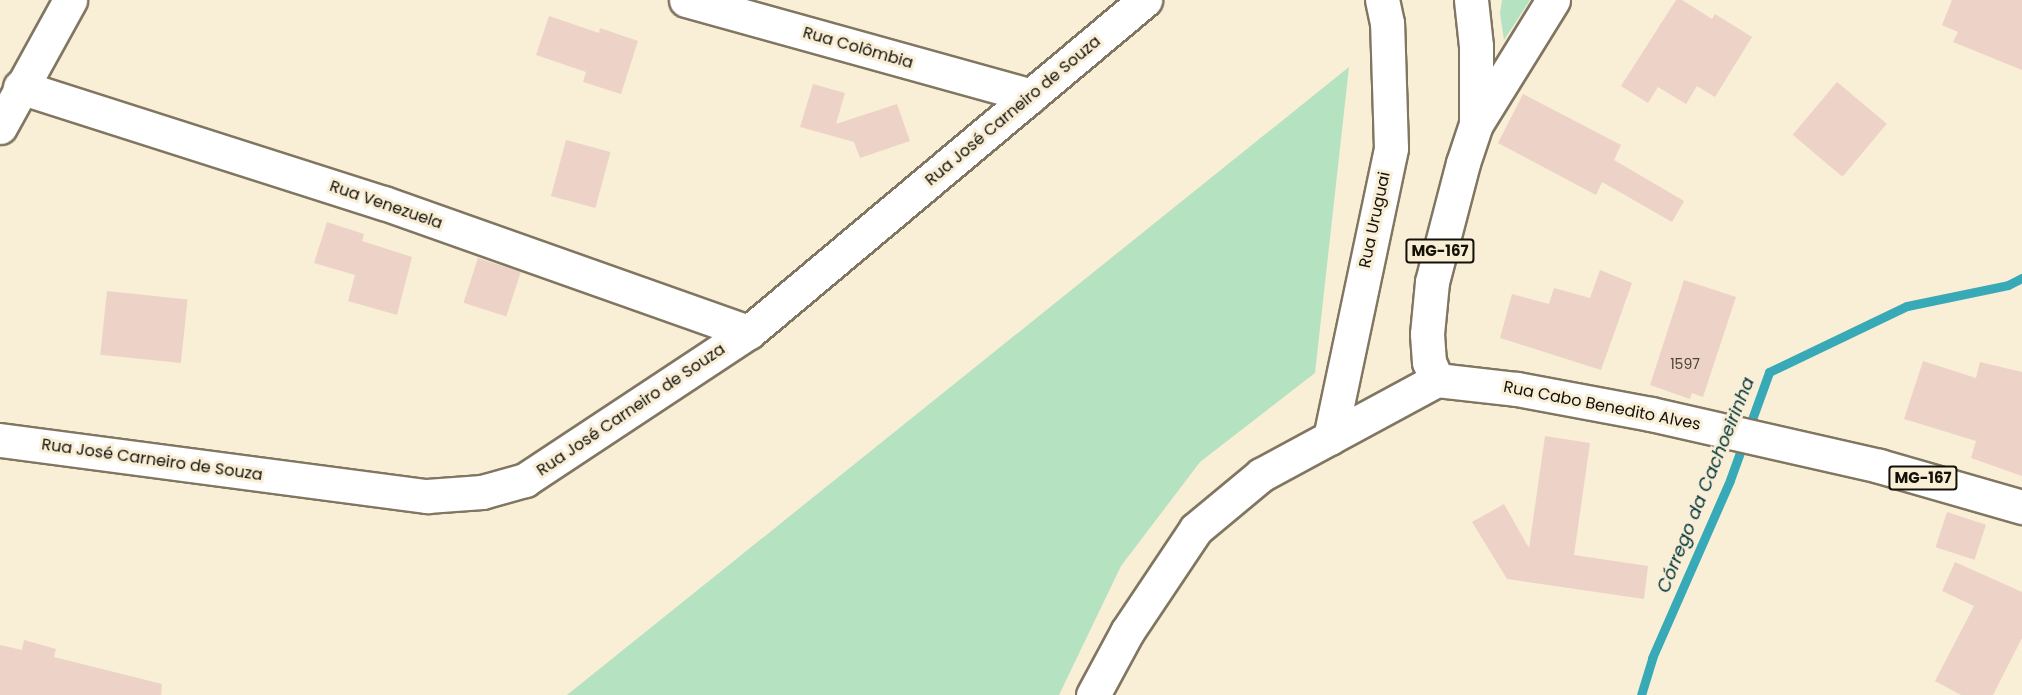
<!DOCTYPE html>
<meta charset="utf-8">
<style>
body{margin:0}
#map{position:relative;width:2022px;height:695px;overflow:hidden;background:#f9eed6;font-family:Poppins,sans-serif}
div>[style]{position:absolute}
.green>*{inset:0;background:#b5e2c1}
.stream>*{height:9px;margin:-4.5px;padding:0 4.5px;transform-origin:4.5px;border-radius:4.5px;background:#38a9b7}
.building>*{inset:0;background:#edd3c7;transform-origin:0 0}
.roads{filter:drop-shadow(2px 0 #807661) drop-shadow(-2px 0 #807661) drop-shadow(0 2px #807661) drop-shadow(0 -2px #807661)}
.minor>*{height:33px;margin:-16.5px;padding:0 16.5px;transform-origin:16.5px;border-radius:16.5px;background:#fff}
.secondary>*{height:33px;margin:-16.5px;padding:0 16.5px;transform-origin:16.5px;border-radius:16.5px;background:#fff}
.primary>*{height:33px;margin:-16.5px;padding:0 16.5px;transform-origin:16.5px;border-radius:16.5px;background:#fff}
span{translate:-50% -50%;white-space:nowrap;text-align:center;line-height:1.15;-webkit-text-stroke:6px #f9eed6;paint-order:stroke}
.number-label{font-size:14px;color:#4a4238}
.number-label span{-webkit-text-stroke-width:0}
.shield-label span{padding:2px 4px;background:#f9eed6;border:2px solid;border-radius:4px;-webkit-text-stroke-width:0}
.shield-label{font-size:15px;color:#141109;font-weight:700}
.street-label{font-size:16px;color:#141109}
.water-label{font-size:18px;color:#00353c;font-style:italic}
</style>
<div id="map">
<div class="green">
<div style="clip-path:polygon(1502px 0,1530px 0,1504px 40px,1500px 13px)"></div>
<div style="clip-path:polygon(1349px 67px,1315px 373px,1200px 462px,1121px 566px,1059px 695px,567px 695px)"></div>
</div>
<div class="stream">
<div style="left:1641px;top:695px;width:39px;rotate:-73deg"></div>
<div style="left:1652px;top:658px;width:194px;rotate:-66.3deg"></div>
<div style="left:1730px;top:480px;width:115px;rotate:-70.1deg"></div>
<div style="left:1769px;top:372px;width:153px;rotate:-25.6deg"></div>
<div style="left:1907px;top:306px;width:103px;rotate:-11.7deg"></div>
<div style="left:2008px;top:285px;width:16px;rotate:-27deg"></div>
</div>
<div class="building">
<div style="clip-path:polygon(1676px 0,1682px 0,1712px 19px,1715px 14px,1752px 37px,1715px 97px,1697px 86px,1686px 104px,1658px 87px,1648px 103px,1621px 86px)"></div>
<div style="clip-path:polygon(1952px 0,2022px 0,2022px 70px,1953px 42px,1958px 32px,1942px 25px)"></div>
<div style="clip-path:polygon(549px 16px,599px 33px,600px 28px,638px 41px,621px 94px,583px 82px,586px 72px,536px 55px)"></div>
<div style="left:1837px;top:82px;width:65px;height:69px;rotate:40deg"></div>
<div style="clip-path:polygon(813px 84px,845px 93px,836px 124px,897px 104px,910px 141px,860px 158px,854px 142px,800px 127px)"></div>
<div style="clip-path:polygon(1523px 94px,1621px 145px,1614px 160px,1684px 201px,1672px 222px,1602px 182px,1596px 195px,1498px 143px)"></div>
<div style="left:566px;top:140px;width:46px;height:58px;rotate:15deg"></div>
<div style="clip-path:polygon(327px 222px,364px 234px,362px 241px,412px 257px,397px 315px,348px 301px,355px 275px,314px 263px)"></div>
<div style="left:478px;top:258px;width:45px;height:47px;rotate:18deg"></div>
<div style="clip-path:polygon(1600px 270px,1632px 283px,1601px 370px,1500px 338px,1512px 294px,1549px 304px,1554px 288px,1590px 298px)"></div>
<div style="clip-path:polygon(1684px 280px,1736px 297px,1703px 397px,1692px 393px,1690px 399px,1650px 385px)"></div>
<div style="left:107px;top:291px;width:81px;height:64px;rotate:6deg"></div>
<div style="clip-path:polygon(1923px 361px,1976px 378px,1980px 362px,2022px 372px,2022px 476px,1971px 458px,1976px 441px,1904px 419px)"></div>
<div style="clip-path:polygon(1545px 436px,1590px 443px,1574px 555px,1648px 566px,1644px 599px,1507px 579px,1472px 522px,1504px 504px,1529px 548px)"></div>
<div style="left:1947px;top:512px;width:41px;height:37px;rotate:18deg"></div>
<div style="clip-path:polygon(1955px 562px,2022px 592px,2022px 638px,1993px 695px,1961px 695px,1935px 681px,1974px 606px,1942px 591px)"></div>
<div style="clip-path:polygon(24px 640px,56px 649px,54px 657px,162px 684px,161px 695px,0 695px,0 645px,22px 650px)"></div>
</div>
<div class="roads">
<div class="minor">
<div style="left:686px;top:0;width:358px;rotate:15.5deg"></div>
<div style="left:20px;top:87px;width:382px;rotate:17.7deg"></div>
<div style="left:384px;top:203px;width:387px;rotate:19.5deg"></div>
<div style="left:0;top:127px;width:145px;rotate:-61.1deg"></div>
<div style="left:1330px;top:438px;width:296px;rotate:-78.1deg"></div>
<div style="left:1391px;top:148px;width:125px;rotate:-91.8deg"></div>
<div style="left:1387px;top:23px;width:24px;rotate:-102deg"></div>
<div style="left:0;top:440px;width:431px;rotate:7.5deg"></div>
<div style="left:427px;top:496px;width:55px;rotate:-4.2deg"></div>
<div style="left:482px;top:492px;width:45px;rotate:-15.6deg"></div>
<div style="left:525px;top:480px;width:268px;rotate:-33.5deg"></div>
<div style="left:749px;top:332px;width:517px;rotate:-39.98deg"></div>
</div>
<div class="secondary">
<div style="left:1471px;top:0;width:46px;rotate:83.8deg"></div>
<div style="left:1476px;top:46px;width:78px;rotate:90deg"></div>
<div style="left:1093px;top:695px;width:72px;rotate:-61.6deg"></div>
<div style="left:1127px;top:632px;width:124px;rotate:-56.2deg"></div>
<div style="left:1196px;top:529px;width:85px;rotate:-39.7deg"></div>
<div style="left:1261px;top:475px;width:200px;rotate:-28.4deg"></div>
</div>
<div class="primary">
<div style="left:1553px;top:0;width:146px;rotate:121.8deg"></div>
<div style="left:1476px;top:124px;width:41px;rotate:108.4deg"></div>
<div style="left:1463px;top:163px;width:123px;rotate:104.6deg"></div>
<div style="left:1432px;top:282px;width:52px;rotate:95.5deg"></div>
<div style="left:1427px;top:334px;width:28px;rotate:86deg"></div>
<div style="left:1429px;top:362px;width:20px;rotate:66deg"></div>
<div style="left:1437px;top:380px;width:81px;rotate:6.4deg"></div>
<div style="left:1517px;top:389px;width:136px;rotate:10.6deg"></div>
<div style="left:1651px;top:414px;width:234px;rotate:12.8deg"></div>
<div style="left:1879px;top:466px;width:149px;rotate:16deg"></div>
</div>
</div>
<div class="number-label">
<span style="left:1685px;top:364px">1597</span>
</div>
<div class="shield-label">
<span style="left:1440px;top:251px">MG-167</span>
<span style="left:1923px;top:478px">MG-167</span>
</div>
<div class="street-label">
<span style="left:858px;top:48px;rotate:16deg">Rua Colômbia</span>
<span style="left:1013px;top:111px;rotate:-40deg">Rua José Carneiro de Souza</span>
<span style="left:386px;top:205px;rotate:19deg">Rua Venezuela</span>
<span style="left:1375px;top:220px;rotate:-78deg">Rua Uruguai</span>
<span style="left:1602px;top:406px;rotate:11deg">Rua Cabo Benedito Alves</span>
<span style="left:631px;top:410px;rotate:-34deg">Rua José Carneiro de Souza</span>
<span style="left:152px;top:460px;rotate:8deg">Rua José Carneiro de Souza</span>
</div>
<div class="water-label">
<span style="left:1706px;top:485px;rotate:-68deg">Córrego da Cachoeirinha</span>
</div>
</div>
